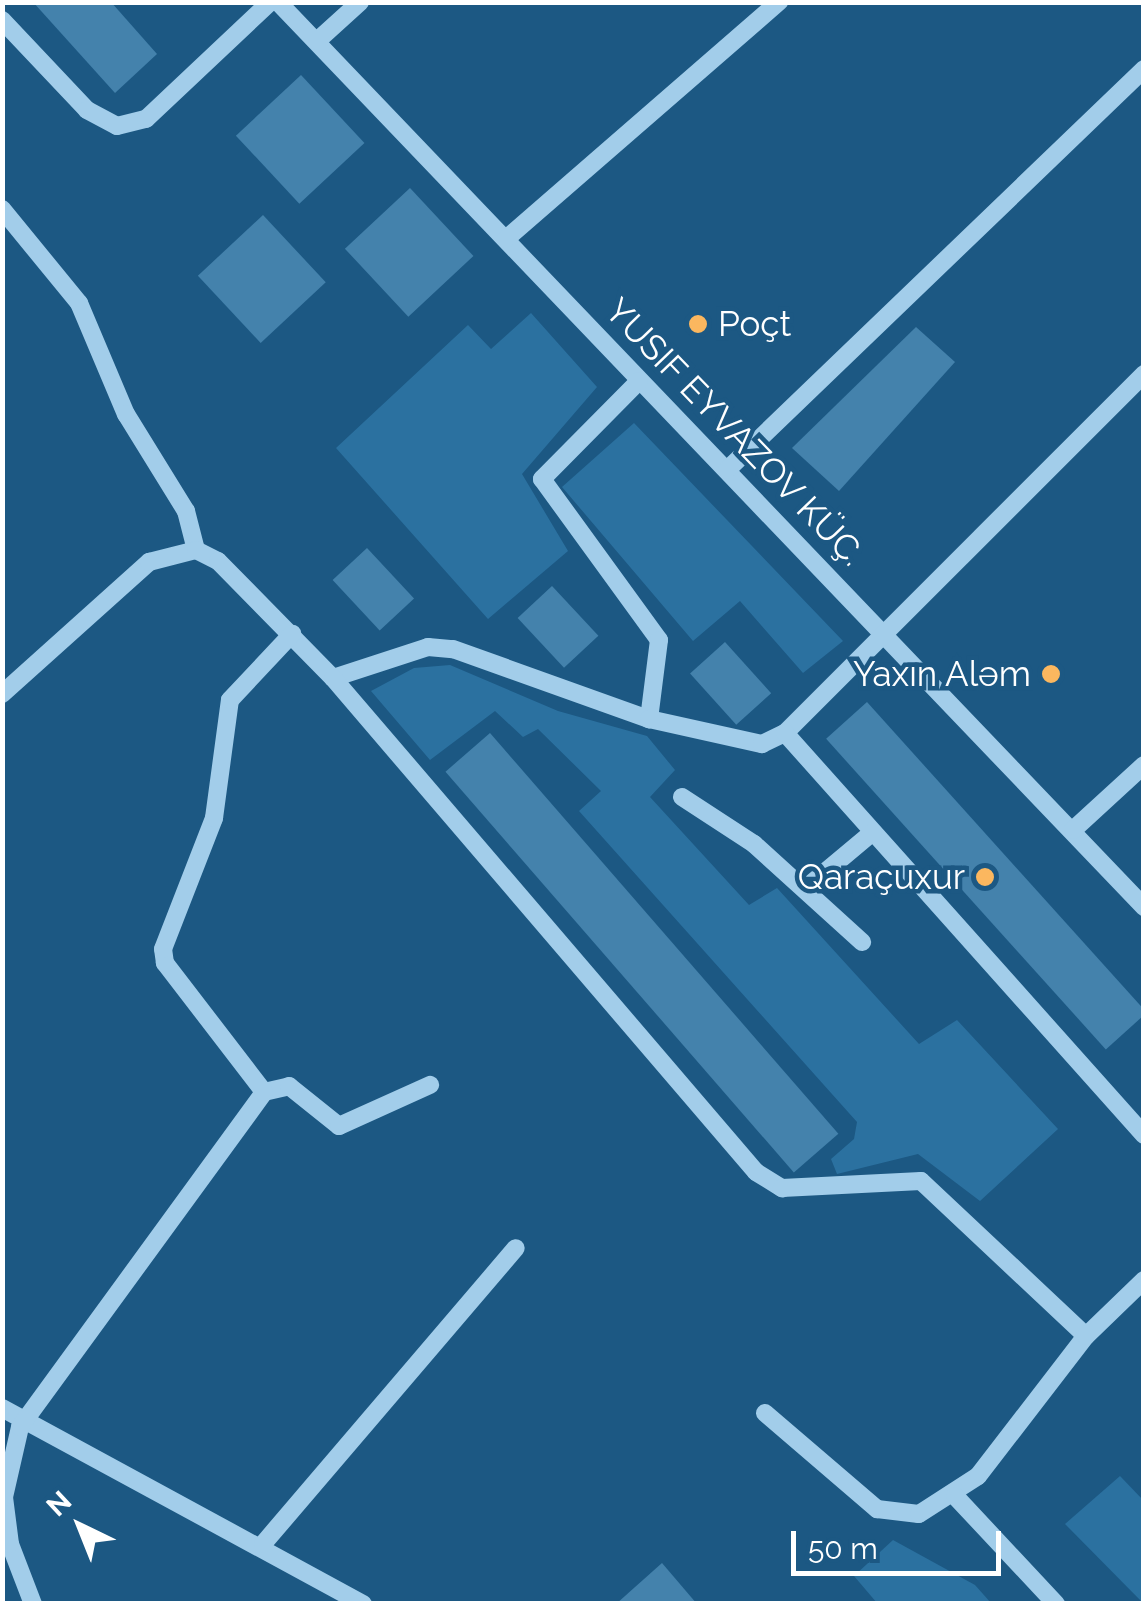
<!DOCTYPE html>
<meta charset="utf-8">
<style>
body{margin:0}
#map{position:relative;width:1146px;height:1606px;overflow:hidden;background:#1c5883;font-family:Raleway,sans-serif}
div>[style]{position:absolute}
.green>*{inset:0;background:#2b71a0}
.building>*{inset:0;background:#4482ac;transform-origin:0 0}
.minor>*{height:18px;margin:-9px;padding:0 9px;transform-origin:9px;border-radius:9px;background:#a2cdea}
.dots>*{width:28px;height:28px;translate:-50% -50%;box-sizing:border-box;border:5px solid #1c5883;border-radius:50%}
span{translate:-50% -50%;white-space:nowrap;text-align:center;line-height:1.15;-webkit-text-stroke:9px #1c5883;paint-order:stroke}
.poi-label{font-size:35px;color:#fff}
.left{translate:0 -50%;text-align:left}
.right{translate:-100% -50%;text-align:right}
.street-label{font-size:35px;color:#fff}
.frame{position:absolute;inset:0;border:5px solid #fff;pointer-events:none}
.north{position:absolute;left:30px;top:1476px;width:100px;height:100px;-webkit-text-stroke:8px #1c5883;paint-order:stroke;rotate:317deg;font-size:28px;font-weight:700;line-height:40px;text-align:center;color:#fff}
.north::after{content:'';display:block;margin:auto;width:35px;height:45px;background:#fff;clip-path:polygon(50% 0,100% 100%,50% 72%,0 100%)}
.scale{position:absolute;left:791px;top:1531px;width:210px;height:45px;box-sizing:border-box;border:5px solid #fff;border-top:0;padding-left:12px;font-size:30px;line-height:35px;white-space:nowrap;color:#fff;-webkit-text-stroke:8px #1c5883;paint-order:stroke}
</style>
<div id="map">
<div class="green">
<div style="clip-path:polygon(531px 313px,597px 387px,522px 474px,568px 551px,488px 619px,336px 448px,468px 325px,491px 349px)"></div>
<div style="clip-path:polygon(634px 423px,843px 641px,803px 673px,740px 601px,693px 641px,562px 487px)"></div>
<div style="clip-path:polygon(450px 665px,558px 711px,647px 736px,675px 770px,650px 797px,749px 905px,777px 888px,919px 1044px,957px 1020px,1058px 1129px,980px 1201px,918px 1154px,837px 1174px,831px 1159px,854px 1139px,857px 1122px,579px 811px,601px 791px,538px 729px,523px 737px,495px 711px,430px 760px,371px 691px,414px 668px)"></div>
<div style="clip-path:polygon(1120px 1476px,1143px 1500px,1143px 1603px,1065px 1524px)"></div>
<div style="clip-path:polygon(893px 1540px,975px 1585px,991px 1603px,877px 1603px,854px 1576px)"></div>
</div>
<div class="building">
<div style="clip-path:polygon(33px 2px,111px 2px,157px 54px,115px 93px)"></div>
<div style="left:301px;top:75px;width:93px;height:89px;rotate:47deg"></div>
<div style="left:410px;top:188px;width:93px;height:89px;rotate:47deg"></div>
<div style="left:263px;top:215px;width:92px;height:89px;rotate:47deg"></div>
<div style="clip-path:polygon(916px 327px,955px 362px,839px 491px,792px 448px)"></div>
<div style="left:367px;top:548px;width:69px;height:47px;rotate:47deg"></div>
<div style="left:552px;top:586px;width:68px;height:47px;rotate:47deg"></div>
<div style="left:725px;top:642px;width:69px;height:47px;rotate:48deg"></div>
<div style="left:867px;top:702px;width:418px;height:55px;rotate:48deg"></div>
<div style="left:490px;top:733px;width:531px;height:59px;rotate:49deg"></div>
<div style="clip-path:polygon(662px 1563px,697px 1604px,616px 1604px)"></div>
</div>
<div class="minor">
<div style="left:278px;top:2px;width:1253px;rotate:46.26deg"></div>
<div style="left:2px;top:20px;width:124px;rotate:46.6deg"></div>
<div style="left:87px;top:110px;width:34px;rotate:28deg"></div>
<div style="left:117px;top:126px;width:30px;rotate:-14deg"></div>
<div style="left:146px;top:119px;width:170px;rotate:-43.3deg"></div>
<div style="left:317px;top:41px;width:58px;rotate:-42.2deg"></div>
<div style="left:2px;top:209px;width:122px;rotate:50.7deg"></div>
<div style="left:79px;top:303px;width:121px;rotate:67.1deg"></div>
<div style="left:126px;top:414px;width:114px;rotate:58.3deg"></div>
<div style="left:186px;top:511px;width:40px;rotate:75.6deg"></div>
<div style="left:506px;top:239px;width:362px;rotate:-41deg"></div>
<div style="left:639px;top:381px;width:138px;rotate:134.7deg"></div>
<div style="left:542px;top:479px;width:199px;rotate:54deg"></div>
<div style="left:659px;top:640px;width:80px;rotate:97.2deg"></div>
<div style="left:727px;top:470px;width:579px;rotate:-43.88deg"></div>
<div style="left:333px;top:678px;width:100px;rotate:-18.1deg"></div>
<div style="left:428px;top:647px;width:25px;rotate:5deg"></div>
<div style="left:453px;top:649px;width:208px;rotate:19.7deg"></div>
<div style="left:649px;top:719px;width:116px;rotate:12.5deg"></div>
<div style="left:762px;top:744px;width:25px;rotate:-26deg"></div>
<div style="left:785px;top:733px;width:508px;rotate:-45deg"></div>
<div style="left:2px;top:694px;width:198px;rotate:-41.9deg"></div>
<div style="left:149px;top:562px;width:49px;rotate:-14.3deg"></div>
<div style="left:196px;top:550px;width:25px;rotate:27deg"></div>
<div style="left:218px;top:561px;width:164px;rotate:45.5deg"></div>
<div style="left:333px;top:678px;width:650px;rotate:49.43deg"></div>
<div style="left:756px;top:1172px;width:31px;rotate:32deg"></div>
<div style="left:782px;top:1188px;width:139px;rotate:-2.9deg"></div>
<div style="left:921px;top:1181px;width:226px;rotate:43.2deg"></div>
<div style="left:785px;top:733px;width:539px;rotate:48.23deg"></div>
<div style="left:682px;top:797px;width:86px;rotate:33.1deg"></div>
<div style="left:754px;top:844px;width:146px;rotate:42.2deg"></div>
<div style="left:1073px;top:830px;width:96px;rotate:-42.5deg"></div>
<div style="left:806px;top:888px;width:87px;rotate:-39.9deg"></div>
<div style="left:264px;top:1092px;width:26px;rotate:-13deg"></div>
<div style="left:289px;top:1086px;width:64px;rotate:38.7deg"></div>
<div style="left:339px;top:1126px;width:100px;rotate:-24.3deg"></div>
<div style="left:2px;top:1408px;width:411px;rotate:28.5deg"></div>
<div style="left:765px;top:1413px;width:148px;rotate:40.6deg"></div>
<div style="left:877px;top:1509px;width:42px;rotate:6.8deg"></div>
<div style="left:919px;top:1514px;width:70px;rotate:-32.8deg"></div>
<div style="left:978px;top:1476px;width:177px;rotate:-52.4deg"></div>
<div style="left:1086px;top:1336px;width:81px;rotate:-44deg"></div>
<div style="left:955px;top:1496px;width:148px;rotate:46.9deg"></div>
<div style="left:263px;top:1544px;width:389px;rotate:-49.5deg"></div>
<div style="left:33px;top:1604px;width:64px;rotate:-111deg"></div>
<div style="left:10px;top:1544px;width:47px;rotate:-97.3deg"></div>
<div style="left:4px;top:1497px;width:72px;rotate:-77.1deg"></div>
<div style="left:20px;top:1427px;width:414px;rotate:-53.9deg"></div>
<div style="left:264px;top:1092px;width:163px;rotate:-127.5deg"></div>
<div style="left:165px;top:963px;width:14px;rotate:-98deg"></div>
<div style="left:163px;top:949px;width:141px;rotate:-68.7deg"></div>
<div style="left:214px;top:818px;width:119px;rotate:-82.3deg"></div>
<div style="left:230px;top:700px;width:91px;rotate:-46.8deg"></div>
</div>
<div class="dots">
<div style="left:698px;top:324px;background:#fbb75f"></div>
<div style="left:1051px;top:674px;background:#fbb75f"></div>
<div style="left:985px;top:877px;background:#fbb75f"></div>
</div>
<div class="poi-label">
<span class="left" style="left:718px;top:324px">Poçt</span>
<span class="right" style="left:1031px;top:674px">Yaxın Aləm</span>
<span class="right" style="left:965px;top:877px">Qaraçuxur</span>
</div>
<div class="street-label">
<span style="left:735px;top:432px;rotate:46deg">YUSIF EYVAZOV KÜÇ.</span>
</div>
<div class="frame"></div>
<div class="north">N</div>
<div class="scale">50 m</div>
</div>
